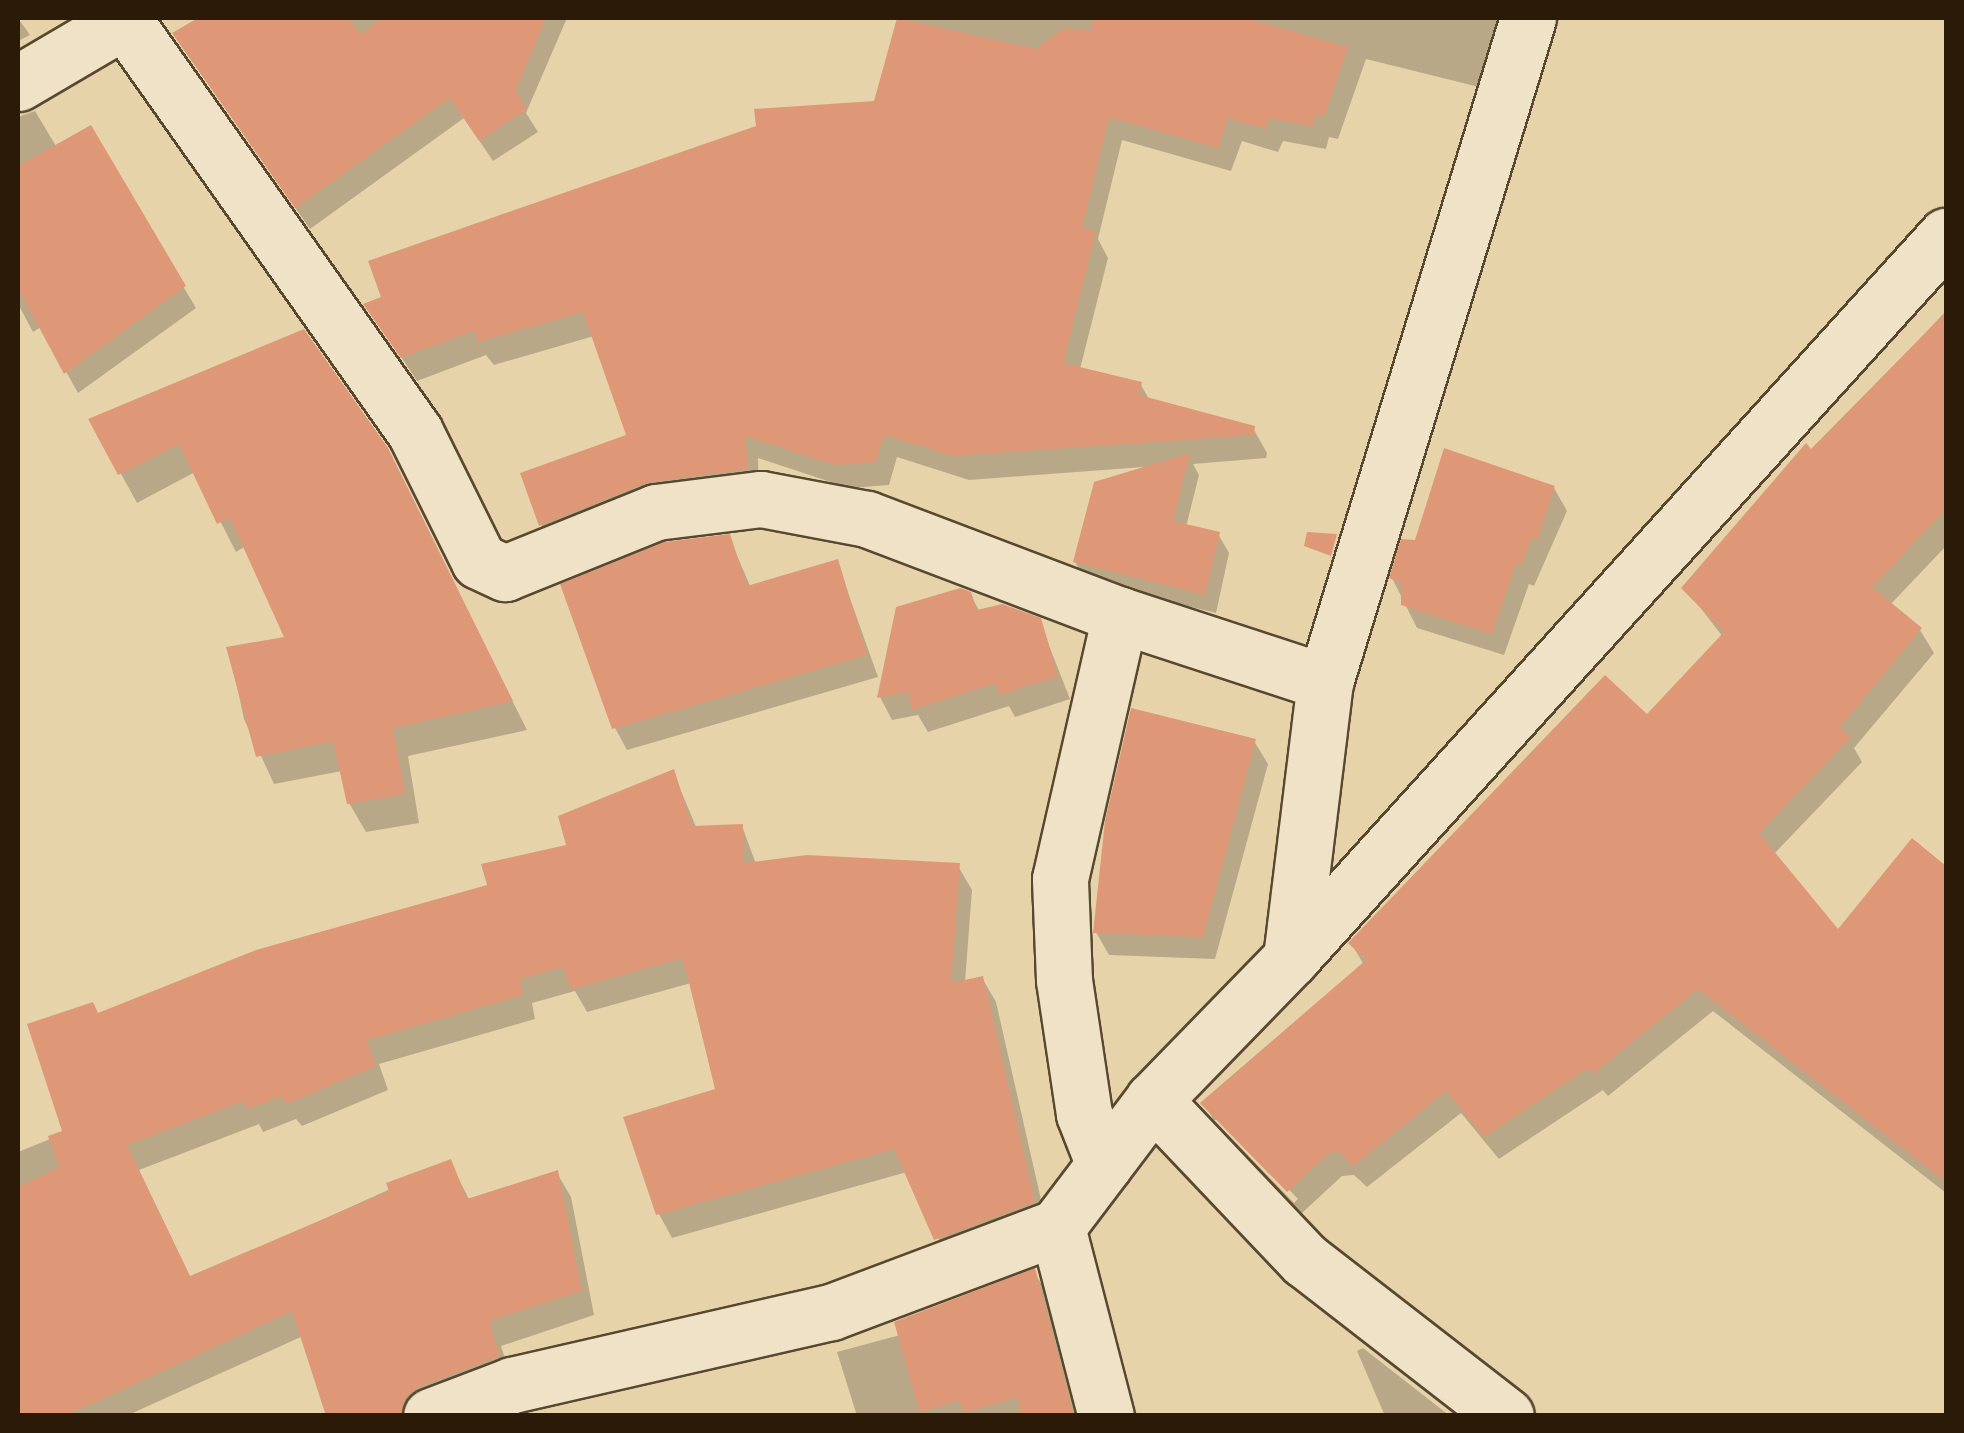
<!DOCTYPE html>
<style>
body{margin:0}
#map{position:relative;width:1964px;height:1433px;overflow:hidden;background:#e7d3a9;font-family:"Sorts Mill Goudy",serif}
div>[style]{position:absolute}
.shadow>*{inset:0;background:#0003}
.building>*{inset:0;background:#df9877}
.roads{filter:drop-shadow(2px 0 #594830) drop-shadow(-2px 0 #594830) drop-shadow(0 2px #594830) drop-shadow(0 -2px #594830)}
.minor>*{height:55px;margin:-27.5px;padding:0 27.5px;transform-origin:27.5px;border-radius:27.5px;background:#efe2c7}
span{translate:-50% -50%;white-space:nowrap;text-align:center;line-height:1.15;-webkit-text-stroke:9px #efe2c7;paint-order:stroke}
.frame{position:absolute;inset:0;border:20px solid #2a1a07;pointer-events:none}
</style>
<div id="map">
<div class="shadow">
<div style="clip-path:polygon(18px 18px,30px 35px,18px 41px)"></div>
<div style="clip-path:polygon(203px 18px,567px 18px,526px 113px,538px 132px,493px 161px,464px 118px,310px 229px,175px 34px)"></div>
<div style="clip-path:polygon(900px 18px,1502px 18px,1483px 88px,1366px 59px,1338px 139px,1329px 137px,1326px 149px,1283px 141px,1278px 152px,1242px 141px,1231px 171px,1122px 140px,1098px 239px,1108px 258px,1080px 369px,1141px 385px,1149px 399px,1253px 428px,1267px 453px,1266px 458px,1193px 464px,1199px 475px,1186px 527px,1218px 534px,1229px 553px,1216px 613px,1087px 581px,1075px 562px,1144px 467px,969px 480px,897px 457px,889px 485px,849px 488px,758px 458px,759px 493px,555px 548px,541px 524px,629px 436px,594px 336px,494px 365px,486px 355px,417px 381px,367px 305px,876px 103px)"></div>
<div style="clip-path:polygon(35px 111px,56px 146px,90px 129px,196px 308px,78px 393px,41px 327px,33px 332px,18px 304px,18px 117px)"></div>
<div style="clip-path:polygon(evenodd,1946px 311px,1946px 546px,1890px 605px,1920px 630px,1934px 653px,1854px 748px,1862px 762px,1773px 855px,1838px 933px,1912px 841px,1946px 869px,1946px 1193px,1713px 1011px,1608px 1096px,1603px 1090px,1499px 1159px,1461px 1113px,1367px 1187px,1354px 1175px,1342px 1176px,1302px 1213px,1217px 1126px,1204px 1103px,1364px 965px,1351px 943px,1647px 717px,1723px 637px,1685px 588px,1946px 311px,1214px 1120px,1221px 1120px,1298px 1199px,1294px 1203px,1214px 1120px)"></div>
<div style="clip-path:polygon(92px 421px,389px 456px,527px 730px,408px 756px,419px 823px,366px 832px,349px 803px,342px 771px,274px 784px,244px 719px,229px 649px,288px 639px,246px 546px,236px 552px,195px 472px,137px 503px)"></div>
<div style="clip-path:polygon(1554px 488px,1567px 511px,1534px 586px,1529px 584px,1504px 655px,1417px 628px,1392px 578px)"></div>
<div style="clip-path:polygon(729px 537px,751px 588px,837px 562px,878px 677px,627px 750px,615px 728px)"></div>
<div style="clip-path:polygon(970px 594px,980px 612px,1039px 620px,1070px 699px,1015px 717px,1009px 706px,928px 732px,918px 715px,892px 720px,880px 697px)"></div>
<div style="clip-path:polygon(1254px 741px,1268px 764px,1215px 959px,1109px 955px,1096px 932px)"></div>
<div style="clip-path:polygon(673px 772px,697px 829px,742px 826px,756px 864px,958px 866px,972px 890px,965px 982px,982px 978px,996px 1002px,1047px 1226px,950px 1263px,907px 1172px,672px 1238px,659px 1214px,718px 1090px,691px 983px,587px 1012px,575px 991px,532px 1003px,535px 1019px,379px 1064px,388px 1090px,302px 1126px,296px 1119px,263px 1132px,259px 1124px,139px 1170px,191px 1279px,450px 1162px,470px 1201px,557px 1173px,571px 1197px,594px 1315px,501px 1346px,512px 1380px,429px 1416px,341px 1416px,303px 1336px,126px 1416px,18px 1416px,18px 1317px,65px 1290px,18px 1190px,18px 1152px,65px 1133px,99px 1016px,490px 887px,569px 847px)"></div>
<div style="clip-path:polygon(1034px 1272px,1047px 1293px,1078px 1416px,857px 1416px,837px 1352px,900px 1335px)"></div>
<div style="clip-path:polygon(1363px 1348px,1450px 1416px,1385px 1416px,1357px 1351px)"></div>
</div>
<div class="building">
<div style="clip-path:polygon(198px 18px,348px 18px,361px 34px,382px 18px,546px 18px,515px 91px,527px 109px,479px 141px,450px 98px,295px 208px,172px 33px)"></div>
<div style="clip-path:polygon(897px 18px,1036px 49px,1064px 28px,1090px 31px,1093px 18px,1245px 18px,1348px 47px,1324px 116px,1316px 114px,1313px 126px,1269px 118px,1265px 129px,1228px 118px,1218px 148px,1109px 117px,1082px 228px,1096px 231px,1063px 363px,1142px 382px,1139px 395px,1255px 426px,1254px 435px,953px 456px,884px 435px,876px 462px,834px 465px,746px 436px,747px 469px,645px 483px,539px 526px,520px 473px,626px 435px,583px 312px,477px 342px,475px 330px,401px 358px,363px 304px,381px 297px,368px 261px,756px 126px,754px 109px,874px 101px)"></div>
<div style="clip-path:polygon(91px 125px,186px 286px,64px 374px,18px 288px,18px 166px)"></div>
<div style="clip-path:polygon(1946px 312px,1946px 509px,1872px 587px,1922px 628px,1840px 727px,1851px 737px,1759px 833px,1838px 929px,1912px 838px,1946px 866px,1946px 1182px,1698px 989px,1593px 1074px,1588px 1068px,1484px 1137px,1446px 1091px,1353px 1166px,1339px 1152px,1329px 1153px,1287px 1192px,1200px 1103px,1366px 960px,1348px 943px,1605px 675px,1647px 714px,1724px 632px,1681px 588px,1806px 443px,1811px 449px)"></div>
<div style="clip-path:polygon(304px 329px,388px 448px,513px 701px,393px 728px,405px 794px,347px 804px,333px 741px,256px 757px,226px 647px,284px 637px,230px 518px,217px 524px,179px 444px,118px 475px,88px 419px)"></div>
<div style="clip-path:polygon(1444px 448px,1555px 486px,1537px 540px,1531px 539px,1521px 565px,1516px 563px,1492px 634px,1401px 605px,1401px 583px,1389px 578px,1401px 539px,1415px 540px)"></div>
<div style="clip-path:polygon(1190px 453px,1173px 521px,1220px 532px,1205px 595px,1073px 562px,1094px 482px)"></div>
<div style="clip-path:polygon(1307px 532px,1337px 534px,1331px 556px,1304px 546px)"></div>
<div style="clip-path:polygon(730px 534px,747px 586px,838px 559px,867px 655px,612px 729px,560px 584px,664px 542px)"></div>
<div style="clip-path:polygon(960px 588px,971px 592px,977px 610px,1002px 604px,1041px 618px,1058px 676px,1000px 695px,995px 683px,912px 710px,908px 692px,877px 698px,896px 607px)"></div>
<div style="clip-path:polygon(1131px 708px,1256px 739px,1203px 937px,1093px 933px,1105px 821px)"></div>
<div style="clip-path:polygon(674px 769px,692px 826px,743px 824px,744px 863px,807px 855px,960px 863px,951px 983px,983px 976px,1035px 1202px,934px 1240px,894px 1149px,656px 1215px,623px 1117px,715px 1089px,683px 958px,571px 989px,563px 967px,520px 979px,523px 995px,367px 1040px,376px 1066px,286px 1104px,282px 1096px,247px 1109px,244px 1101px,127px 1145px,190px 1276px,389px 1191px,386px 1183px,451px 1159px,467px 1199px,558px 1170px,582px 1291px,489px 1321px,500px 1356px,419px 1387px,406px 1397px,400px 1416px,326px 1416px,292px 1311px,65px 1416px,18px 1416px,18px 1187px,59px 1167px,48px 1136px,62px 1131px,27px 1024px,93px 1002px,98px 1013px,256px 950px,487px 885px,481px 864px,566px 845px,558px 816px)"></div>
<div style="clip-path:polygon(1035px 1268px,1074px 1416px,1021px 1416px,1017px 1397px,964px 1413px,959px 1400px,920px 1413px,894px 1322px)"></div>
</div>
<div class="roads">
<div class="minor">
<div style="left:124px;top:20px;width:504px;rotate:54.77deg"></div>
<div style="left:415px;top:432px;width:144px;rotate:63.6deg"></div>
<div style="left:479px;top:561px;width:29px;rotate:25deg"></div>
<div style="left:505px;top:573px;width:163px;rotate:-22deg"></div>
<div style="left:656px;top:512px;width:106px;rotate:-7.1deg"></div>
<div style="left:761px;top:499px;width:108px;rotate:10.7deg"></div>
<div style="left:867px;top:519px;width:271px;rotate:20.8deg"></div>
<div style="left:1120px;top:615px;width:216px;rotate:18.1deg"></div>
<div style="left:18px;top:83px;width:129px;rotate:-30.4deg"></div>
<div style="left:1291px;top:958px;width:278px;rotate:-83deg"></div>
<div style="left:1325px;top:682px;width:694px;rotate:-73deg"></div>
<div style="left:1153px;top:1100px;width:221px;rotate:46.5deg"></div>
<div style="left:1305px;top:1260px;width:254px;rotate:37.8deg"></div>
<div style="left:1104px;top:1165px;width:55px;rotate:-111.4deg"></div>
<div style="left:1084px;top:1114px;width:135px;rotate:-98.5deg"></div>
<div style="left:1064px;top:980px;width:101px;rotate:-92.3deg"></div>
<div style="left:1060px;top:879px;width:271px;rotate:-77.2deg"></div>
<div style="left:1057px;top:1227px;width:195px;rotate:75.5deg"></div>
<div style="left:431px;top:1416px;width:87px;rotate:-20.9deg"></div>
<div style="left:512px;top:1385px;width:327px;rotate:-12.9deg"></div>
<div style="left:831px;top:1312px;width:241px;rotate:-20.6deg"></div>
<div style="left:1057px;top:1227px;width:159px;rotate:-52.9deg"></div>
<div style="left:1153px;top:1100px;width:198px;rotate:-45.8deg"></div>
<div style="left:1291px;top:958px;width:975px;rotate:-47.79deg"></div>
</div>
</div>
<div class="frame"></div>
</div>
